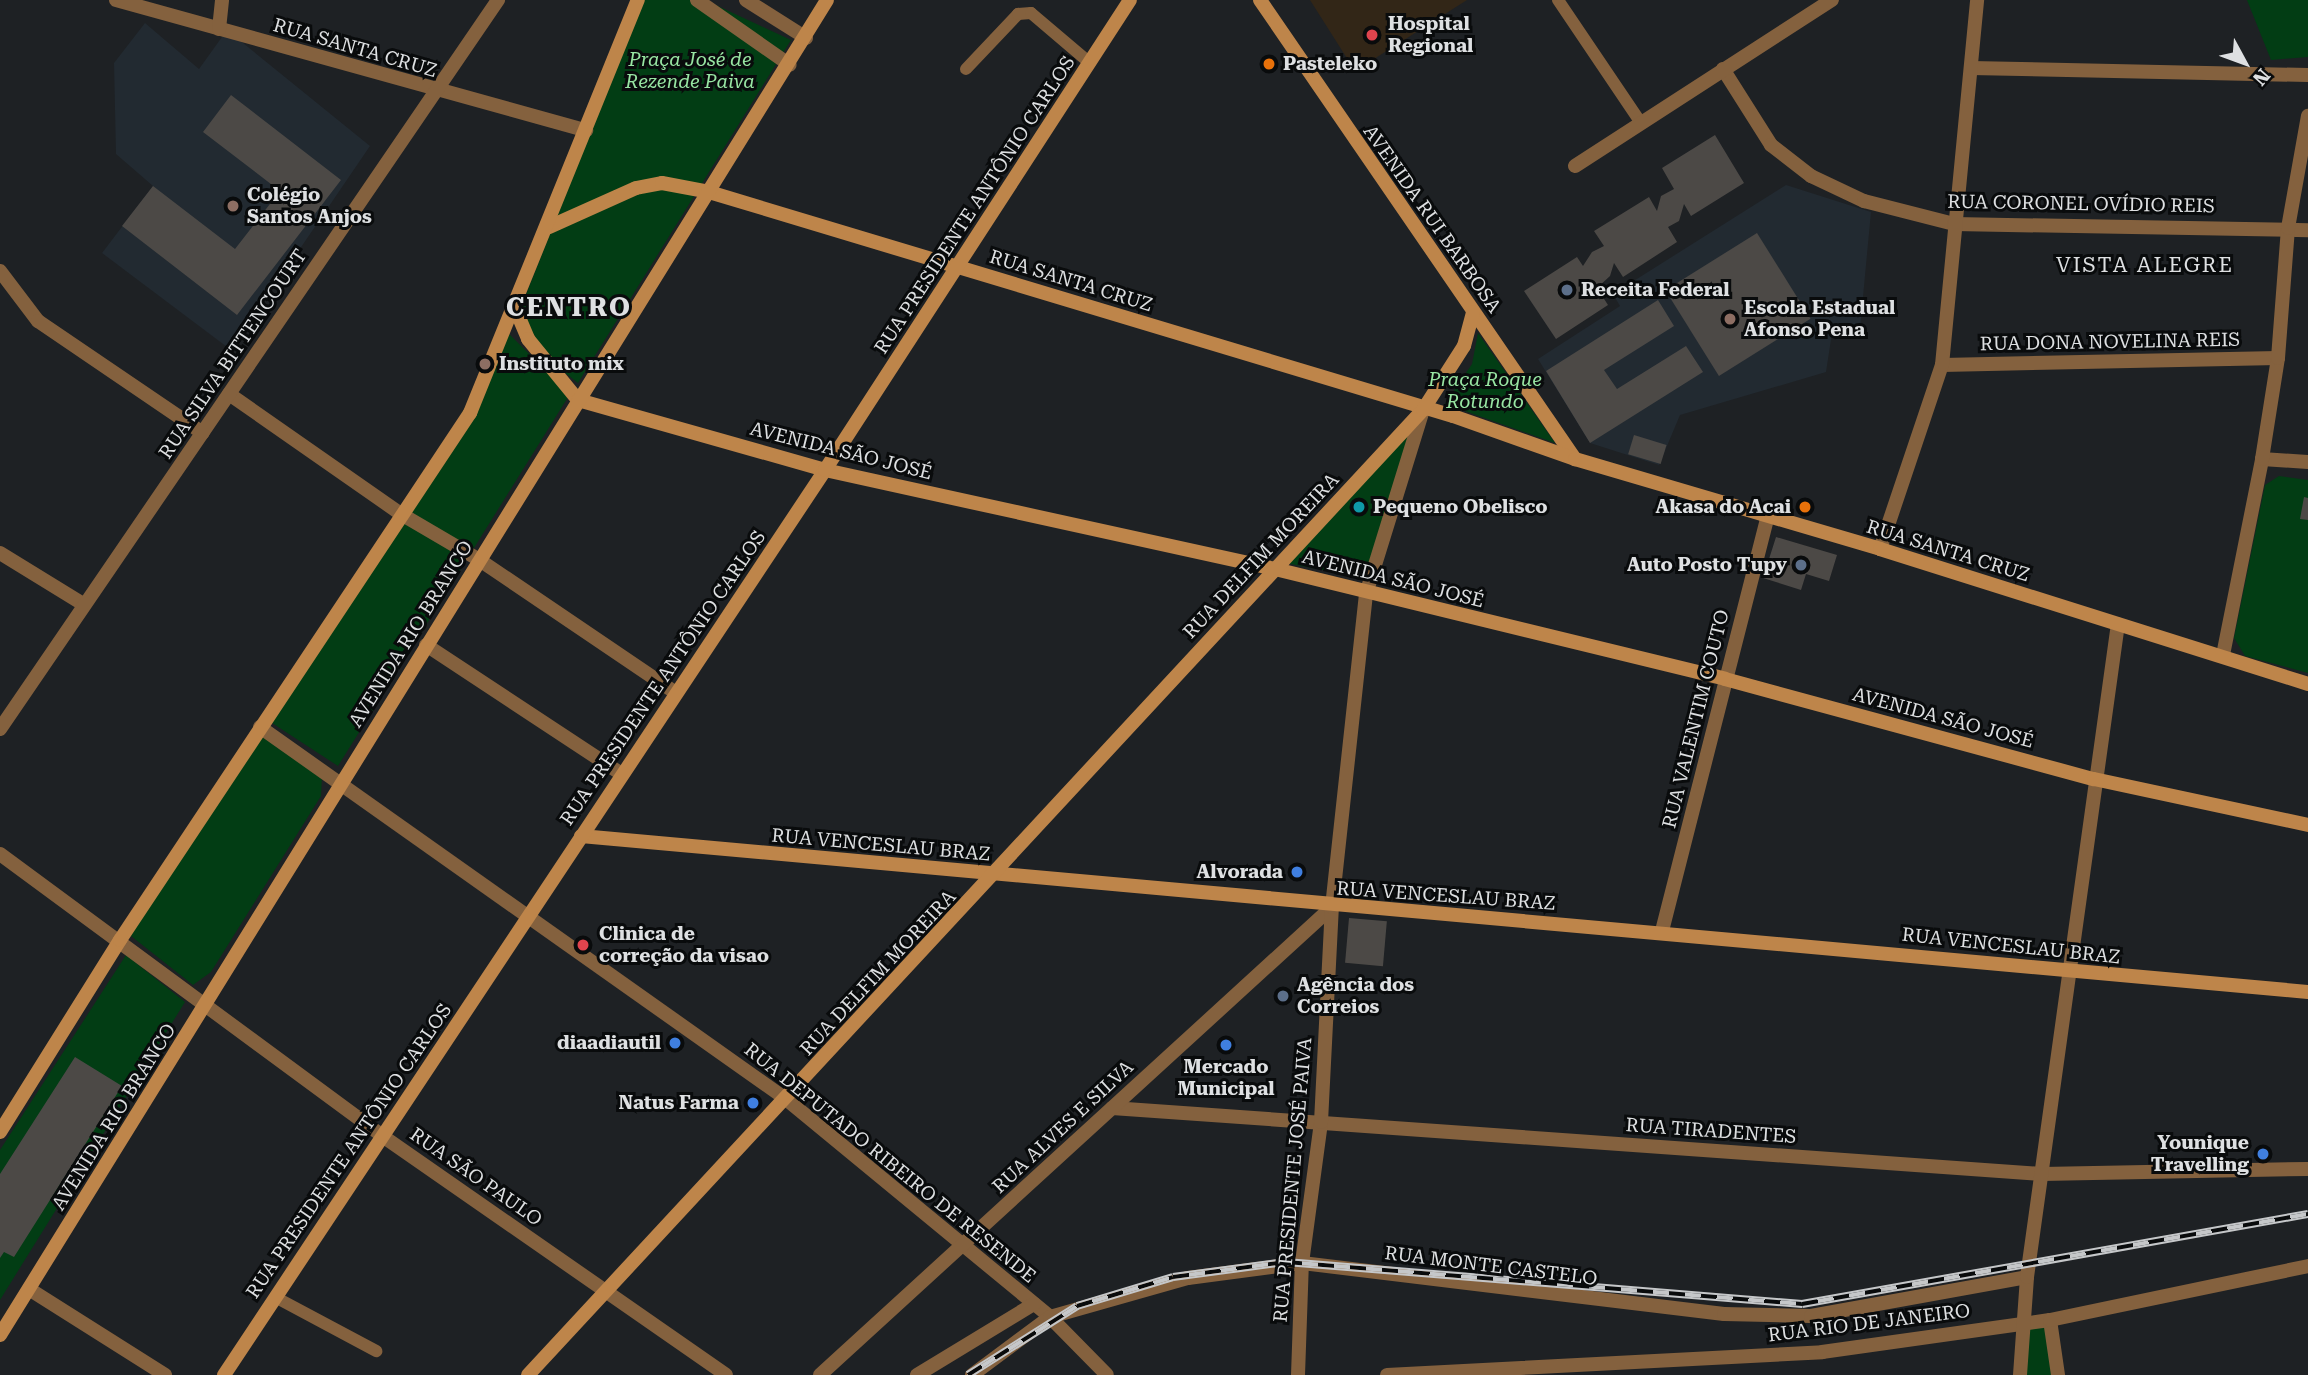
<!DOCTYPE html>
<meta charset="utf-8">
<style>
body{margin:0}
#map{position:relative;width:2308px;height:1375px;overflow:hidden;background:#1e2124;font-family:"Roboto Serif",serif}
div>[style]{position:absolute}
.built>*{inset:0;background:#222a31}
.medical>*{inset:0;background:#322617}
.green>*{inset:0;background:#023d14}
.building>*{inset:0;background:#4c4946;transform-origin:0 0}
.lane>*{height:12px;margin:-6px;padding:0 6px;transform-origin:6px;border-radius:6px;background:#84613e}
.street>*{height:14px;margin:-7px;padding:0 7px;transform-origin:7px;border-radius:7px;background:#84613e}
.secondary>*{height:14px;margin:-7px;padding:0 7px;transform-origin:7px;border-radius:7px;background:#be854a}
.rail>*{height:8px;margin-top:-4px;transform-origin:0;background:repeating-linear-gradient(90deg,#090b0c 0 16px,#c5c7c9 0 32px);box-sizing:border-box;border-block:2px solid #c5c7c9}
.dots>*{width:19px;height:19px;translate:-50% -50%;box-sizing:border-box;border:4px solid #090b0c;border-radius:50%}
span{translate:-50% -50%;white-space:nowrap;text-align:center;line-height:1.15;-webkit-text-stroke:6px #090b0c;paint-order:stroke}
.poi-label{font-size:19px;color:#dee0e2;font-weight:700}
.left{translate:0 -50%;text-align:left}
.right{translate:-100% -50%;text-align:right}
.street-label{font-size:19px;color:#dee0e2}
.park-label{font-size:19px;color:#98e6a3;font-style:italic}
.neighbourhood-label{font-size:21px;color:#dee0e2;letter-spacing:2px}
.district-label{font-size:26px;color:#dee0e2;font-weight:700;letter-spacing:2px}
.north{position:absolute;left:2210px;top:28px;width:70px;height:70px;-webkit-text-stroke:5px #090b0c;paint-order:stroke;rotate:131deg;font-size:19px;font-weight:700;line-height:28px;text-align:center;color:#dee0e2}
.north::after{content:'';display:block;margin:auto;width:24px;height:32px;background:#dee0e2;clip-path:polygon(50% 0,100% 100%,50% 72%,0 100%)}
</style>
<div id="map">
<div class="built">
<div style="clip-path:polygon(145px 23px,199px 69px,227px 30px,370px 146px,231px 350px,102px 253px,153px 186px,116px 154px,114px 63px)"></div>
<div style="clip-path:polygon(1786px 185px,1871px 212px,1859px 339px,1832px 333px,1826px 372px,1680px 415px,1659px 465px,1590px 443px,1538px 359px,1620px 306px,1613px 294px)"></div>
</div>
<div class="medical">
<div style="clip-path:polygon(1310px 0,1467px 0,1355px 71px)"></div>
</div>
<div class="green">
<div style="clip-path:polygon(643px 0,705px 0,791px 40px,578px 383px,532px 347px,519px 312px)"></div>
<div style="clip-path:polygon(2247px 0,2308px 0,2308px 57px,2271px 60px)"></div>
<div style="clip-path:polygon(508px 333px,570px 394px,338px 766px,269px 721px,376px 562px)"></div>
<div style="clip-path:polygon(1478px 333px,1555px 443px,1445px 404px,1472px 364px)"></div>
<div style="clip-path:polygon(1417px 423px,1366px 578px,1285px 563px)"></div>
<div style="clip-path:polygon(2279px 476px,2308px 480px,2308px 673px,2245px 656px,2234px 638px,2265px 485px)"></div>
<div style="clip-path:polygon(261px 734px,322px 776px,321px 796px,211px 972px,193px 985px,131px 936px,146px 902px)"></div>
<div style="clip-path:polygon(126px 955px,185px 1002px,0 1300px,0 1150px)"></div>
<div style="clip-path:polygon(2046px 1325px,2052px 1375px,2026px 1375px,2029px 1329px)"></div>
</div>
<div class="building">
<div style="clip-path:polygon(231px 95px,341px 180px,237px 315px,122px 226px,153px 186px,235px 249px,280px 191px,203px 132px)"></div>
<div style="clip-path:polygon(1715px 135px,1744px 183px,1691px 216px,1684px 204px,1679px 221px,1668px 227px,1677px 242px,1623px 277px,1614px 263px,1610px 276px,1597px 288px,1608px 305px,1556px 339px,1524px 291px,1577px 257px,1583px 266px,1592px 252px,1604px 246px,1594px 231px,1649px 197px,1657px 211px,1661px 196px,1674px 189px,1662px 168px)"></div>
<div style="left:1757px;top:233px;width:101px;height:108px;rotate:58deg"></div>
<div style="clip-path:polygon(1658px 300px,1674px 326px,1604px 370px,1617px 389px,1686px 346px,1703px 372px,1590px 443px,1546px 371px)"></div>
<div style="left:1634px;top:435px;width:34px;height:20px;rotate:17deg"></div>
<div style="clip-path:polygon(2304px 497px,2308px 498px,2308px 520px,2300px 519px)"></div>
<div style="clip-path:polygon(1776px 537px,1837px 555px,1829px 581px,1806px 574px,1801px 590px,1763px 578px)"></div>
<div style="left:1349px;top:918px;width:38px;height:45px;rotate:5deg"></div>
<div style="clip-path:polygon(75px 1057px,122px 1086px,14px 1257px,4px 1252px,0 1258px,0 1174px)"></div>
</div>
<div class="lane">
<div style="left:1558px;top:0;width:148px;rotate:56deg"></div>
<div style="left:966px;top:69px;width:76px;rotate:-46.6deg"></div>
<div style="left:1018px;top:14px;width:13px;rotate:-4deg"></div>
<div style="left:1031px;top:13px;width:77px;rotate:40.3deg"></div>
<div style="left:275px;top:1297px;width:115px;rotate:28.1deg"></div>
</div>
<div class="street">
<div style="left:116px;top:0;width:488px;rotate:15.5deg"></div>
<div style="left:697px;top:0;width:113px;rotate:35deg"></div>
<div style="left:746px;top:0;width:71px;rotate:32.3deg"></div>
<div style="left:219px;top:29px;width:29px;rotate:-84deg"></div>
<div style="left:1971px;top:68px;width:337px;rotate:1.2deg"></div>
<div style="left:1723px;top:69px;width:90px;rotate:57.7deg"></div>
<div style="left:1771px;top:145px;width:51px;rotate:37.8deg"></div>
<div style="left:1811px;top:176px;width:59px;rotate:25.3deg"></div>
<div style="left:1864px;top:201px;width:93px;rotate:14.3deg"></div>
<div style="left:1954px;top:224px;width:354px;rotate:1deg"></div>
<div style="left:1575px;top:166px;width:306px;rotate:-32.9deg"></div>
<div style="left:0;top:271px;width:63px;rotate:52.8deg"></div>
<div style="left:38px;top:321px;width:199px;rotate:34.2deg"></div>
<div style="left:1942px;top:365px;width:336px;rotate:-1.2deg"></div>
<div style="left:229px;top:394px;width:210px;rotate:34.9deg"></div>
<div style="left:401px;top:514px;width:93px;rotate:30.4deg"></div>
<div style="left:481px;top:561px;width:235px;rotate:34.1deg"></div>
<div style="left:2262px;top:459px;width:46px;rotate:3.7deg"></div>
<div style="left:1880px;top:549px;width:194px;rotate:-71.4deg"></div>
<div style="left:1942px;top:365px;width:367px;rotate:-84.5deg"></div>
<div style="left:0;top:553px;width:97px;rotate:31.6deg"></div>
<div style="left:426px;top:645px;width:235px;rotate:33.4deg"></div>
<div style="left:2223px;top:655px;width:200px;rotate:-78.7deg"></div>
<div style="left:2262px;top:459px;width:102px;rotate:-81deg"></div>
<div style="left:2278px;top:358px;width:130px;rotate:-85.6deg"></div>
<div style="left:2288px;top:228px;width:114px;rotate:-79.9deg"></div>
<div style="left:260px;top:727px;width:644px;rotate:35.27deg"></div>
<div style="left:786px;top:1099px;width:342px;rotate:39.5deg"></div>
<div style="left:1050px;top:1317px;width:81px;rotate:45.5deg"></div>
<div style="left:0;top:729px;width:883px;rotate:-55.66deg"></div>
<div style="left:0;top:854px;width:473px;rotate:36.4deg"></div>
<div style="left:381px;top:1135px;width:420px;rotate:34.8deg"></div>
<div style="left:1662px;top:931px;width:428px;rotate:-75.7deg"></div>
<div style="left:1112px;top:1108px;width:932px;rotate:4.06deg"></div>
<div style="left:2042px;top:1174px;width:266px;rotate:-1.1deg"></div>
<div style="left:29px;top:1289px;width:161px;rotate:32.3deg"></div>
<div style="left:2050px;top:1320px;width:56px;rotate:81.7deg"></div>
<div style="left:820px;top:1375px;width:694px;rotate:-42.43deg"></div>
<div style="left:917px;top:1375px;width:137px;rotate:-31.3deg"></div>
<div style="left:972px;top:1375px;width:97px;rotate:-36.6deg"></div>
<div style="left:1050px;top:1317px;width:143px;rotate:-15.8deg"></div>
<div style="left:1188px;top:1278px;width:115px;rotate:-7.5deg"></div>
<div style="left:1302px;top:1263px;width:425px;rotate:6.9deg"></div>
<div style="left:1724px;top:1314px;width:87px;rotate:1.3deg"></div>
<div style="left:1811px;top:1316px;width:219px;rotate:-10.2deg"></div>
<div style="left:1298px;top:1375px;width:112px;rotate:-88deg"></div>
<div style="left:1302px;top:1263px;width:142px;rotate:-82.3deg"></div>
<div style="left:1321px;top:1122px;width:215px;rotate:-87.1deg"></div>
<div style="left:1332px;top:907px;width:315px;rotate:-83.8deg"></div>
<div style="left:1366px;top:594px;width:193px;rotate:-72.8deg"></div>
<div style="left:1387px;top:1375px;width:436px;rotate:-3deg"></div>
<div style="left:1822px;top:1352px;width:230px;rotate:-8deg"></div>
<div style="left:2050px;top:1320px;width:264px;rotate:-11.8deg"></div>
<div style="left:2020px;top:1375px;width:98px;rotate:-85.9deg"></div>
<div style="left:2027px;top:1277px;width:659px;rotate:-82.07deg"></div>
</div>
<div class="secondary">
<div style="left:1260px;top:0;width:557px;rotate:55.54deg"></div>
<div style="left:549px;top:227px;width:95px;rotate:-24.1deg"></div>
<div style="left:636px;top:188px;width:26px;rotate:-11deg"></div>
<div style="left:662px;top:183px;width:48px;rotate:10.8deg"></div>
<div style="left:709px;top:192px;width:777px;rotate:16.76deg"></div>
<div style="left:1453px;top:416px;width:129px;rotate:19.4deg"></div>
<div style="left:1575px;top:459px;width:318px;rotate:16.4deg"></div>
<div style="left:1880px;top:549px;width:449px;rotate:17.5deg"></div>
<div style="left:515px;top:308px;width:34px;rotate:67deg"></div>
<div style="left:528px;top:339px;width:79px;rotate:50.7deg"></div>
<div style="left:578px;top:400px;width:257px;rotate:15.8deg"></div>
<div style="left:825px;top:470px;width:461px;rotate:12.4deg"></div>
<div style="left:1275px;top:569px;width:463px;rotate:13.7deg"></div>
<div style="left:1725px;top:679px;width:382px;rotate:15.2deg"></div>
<div style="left:2094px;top:779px;width:219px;rotate:12.1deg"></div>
<div style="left:581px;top:836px;width:1734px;rotate:5.16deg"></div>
<div style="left:0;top:1132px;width:226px;rotate:-58deg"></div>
<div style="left:120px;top:940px;width:633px;rotate:-56.41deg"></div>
<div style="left:470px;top:413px;width:446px;rotate:-67.9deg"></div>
<div style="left:0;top:1335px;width:1570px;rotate:-58.22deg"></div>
<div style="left:224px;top:1375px;width:1086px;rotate:-56.41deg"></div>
<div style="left:825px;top:470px;width:560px;rotate:-57.02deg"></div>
<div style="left:528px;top:1375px;width:1316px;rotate:-47.16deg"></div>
<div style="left:1423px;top:410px;width:76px;rotate:-57.4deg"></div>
<div style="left:1464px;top:346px;width:35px;rotate:-75deg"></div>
</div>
<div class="rail">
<div style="left:968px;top:1375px;width:129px;rotate:-32.3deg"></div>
<div style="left:1077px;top:1306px;width:100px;rotate:-16.8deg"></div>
<div style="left:1173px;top:1277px;width:114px;rotate:-7.6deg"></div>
<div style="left:1286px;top:1262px;width:518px;rotate:4.65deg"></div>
<div style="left:1802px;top:1304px;width:514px;rotate:-10.09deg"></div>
</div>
<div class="dots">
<div style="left:1372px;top:35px;background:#e0444e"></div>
<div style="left:1269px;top:64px;background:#e8710a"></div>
<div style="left:233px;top:206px;background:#8d6e63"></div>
<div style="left:1567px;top:290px;background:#5c6f8a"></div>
<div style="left:1730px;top:319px;background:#8d6e63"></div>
<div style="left:485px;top:364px;background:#8d6e63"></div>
<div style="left:1359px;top:507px;background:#0f9aa8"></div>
<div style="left:1805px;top:507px;background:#e8710a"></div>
<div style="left:1801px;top:565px;background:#5c6f8a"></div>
<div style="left:1297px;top:872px;background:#3f7fe0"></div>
<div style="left:583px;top:945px;background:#e0444e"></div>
<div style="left:1283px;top:996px;background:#5c6f8a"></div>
<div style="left:675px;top:1043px;background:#3f7fe0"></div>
<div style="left:1226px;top:1045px;background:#3f7fe0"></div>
<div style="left:753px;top:1103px;background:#3f7fe0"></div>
<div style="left:2263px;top:1154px;background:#3f7fe0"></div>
</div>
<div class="poi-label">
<span class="left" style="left:1388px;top:35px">Hospital<br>Regional</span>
<span class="left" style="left:1283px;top:64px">Pasteleko</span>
<span class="left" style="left:247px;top:206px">Colégio<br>Santos Anjos</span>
<span class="left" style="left:1581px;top:290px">Receita Federal</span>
<span class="left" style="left:1744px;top:319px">Escola Estadual<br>Afonso Pena</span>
<span class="left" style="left:499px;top:364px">Instituto mix</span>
<span class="left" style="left:1373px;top:507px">Pequeno Obelisco</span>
<span class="right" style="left:1791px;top:507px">Akasa do Acai</span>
<span class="right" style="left:1787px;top:565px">Auto Posto Tupy</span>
<span class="right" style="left:1283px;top:872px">Alvorada</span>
<span class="left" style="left:599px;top:945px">Clinica de<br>correção da visao</span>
<span class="left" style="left:1297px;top:996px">Agência dos<br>Correios</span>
<span class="right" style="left:661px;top:1043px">diaadiautil</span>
<span style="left:1226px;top:1078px">Mercado<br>Municipal</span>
<span class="right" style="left:739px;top:1103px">Natus Farma</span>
<span class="right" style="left:2249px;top:1154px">Younique<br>Travelling</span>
</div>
<div class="street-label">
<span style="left:355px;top:48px;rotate:16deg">RUA SANTA CRUZ</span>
<span style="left:2081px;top:204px;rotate:1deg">RUA CORONEL OVÍDIO REIS</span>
<span style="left:975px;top:205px;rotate:-57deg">RUA PRESIDENTE ANTÔNIO CARLOS</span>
<span style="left:1432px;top:219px;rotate:55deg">AVENIDA RUI BARBOSA</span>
<span style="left:1071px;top:281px;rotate:17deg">RUA SANTA CRUZ</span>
<span style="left:2110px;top:342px;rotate:-1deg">RUA DONA NOVELINA REIS</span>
<span style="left:233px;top:354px;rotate:-56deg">RUA SILVA BITTENCOURT</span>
<span style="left:841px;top:451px;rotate:14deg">AVENIDA SÃO JOSÉ</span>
<span style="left:1948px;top:551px;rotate:17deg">RUA SANTA CRUZ</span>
<span style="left:1261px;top:556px;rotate:-47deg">RUA DELFIM MOREIRA</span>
<span style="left:1393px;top:579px;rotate:14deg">AVENIDA SÃO JOSÉ</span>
<span style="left:411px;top:634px;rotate:-58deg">AVENIDA RIO BRANCO</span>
<span style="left:663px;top:678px;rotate:-56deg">RUA PRESIDENTE ANTÔNIO CARLOS</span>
<span style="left:1943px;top:718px;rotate:15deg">AVENIDA SÃO JOSÉ</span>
<span style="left:1696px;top:719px;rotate:-76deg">RUA VALENTIM COUTO</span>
<span style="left:881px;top:845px;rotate:5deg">RUA VENCESLAU BRAZ</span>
<span style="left:1446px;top:896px;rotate:4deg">RUA VENCESLAU BRAZ</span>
<span style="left:2011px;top:946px;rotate:6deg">RUA VENCESLAU BRAZ</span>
<span style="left:878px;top:973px;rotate:-47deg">RUA DELFIM MOREIRA</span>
<span style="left:114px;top:1117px;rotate:-58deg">AVENIDA RIO BRANCO</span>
<span style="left:1063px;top:1127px;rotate:-43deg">RUA ALVES E SILVA</span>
<span style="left:1711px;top:1131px;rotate:4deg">RUA TIRADENTES</span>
<span style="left:349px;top:1151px;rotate:-56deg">RUA PRESIDENTE ANTÔNIO CARLOS</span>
<span style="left:890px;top:1163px;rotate:39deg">RUA DEPUTADO RIBEIRO DE RESENDE</span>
<span style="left:476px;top:1177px;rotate:35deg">RUA SÃO PAULO</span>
<span style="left:1293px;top:1180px;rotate:-85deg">RUA PRESIDENTE JOSÉ PAIVA</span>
<span style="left:1491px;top:1266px;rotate:7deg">RUA MONTE CASTELO</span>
<span style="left:1869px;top:1323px;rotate:-7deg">RUA RIO DE JANEIRO</span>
</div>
<div class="park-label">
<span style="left:690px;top:71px">Praça José de<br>Rezende Paiva</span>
<span style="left:1485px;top:391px">Praça Roque<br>Rotundo</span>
</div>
<div class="neighbourhood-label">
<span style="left:2145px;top:265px">VISTA ALEGRE</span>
</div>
<div class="district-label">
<span style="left:569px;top:308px">CENTRO</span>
</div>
<div class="north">N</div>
</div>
